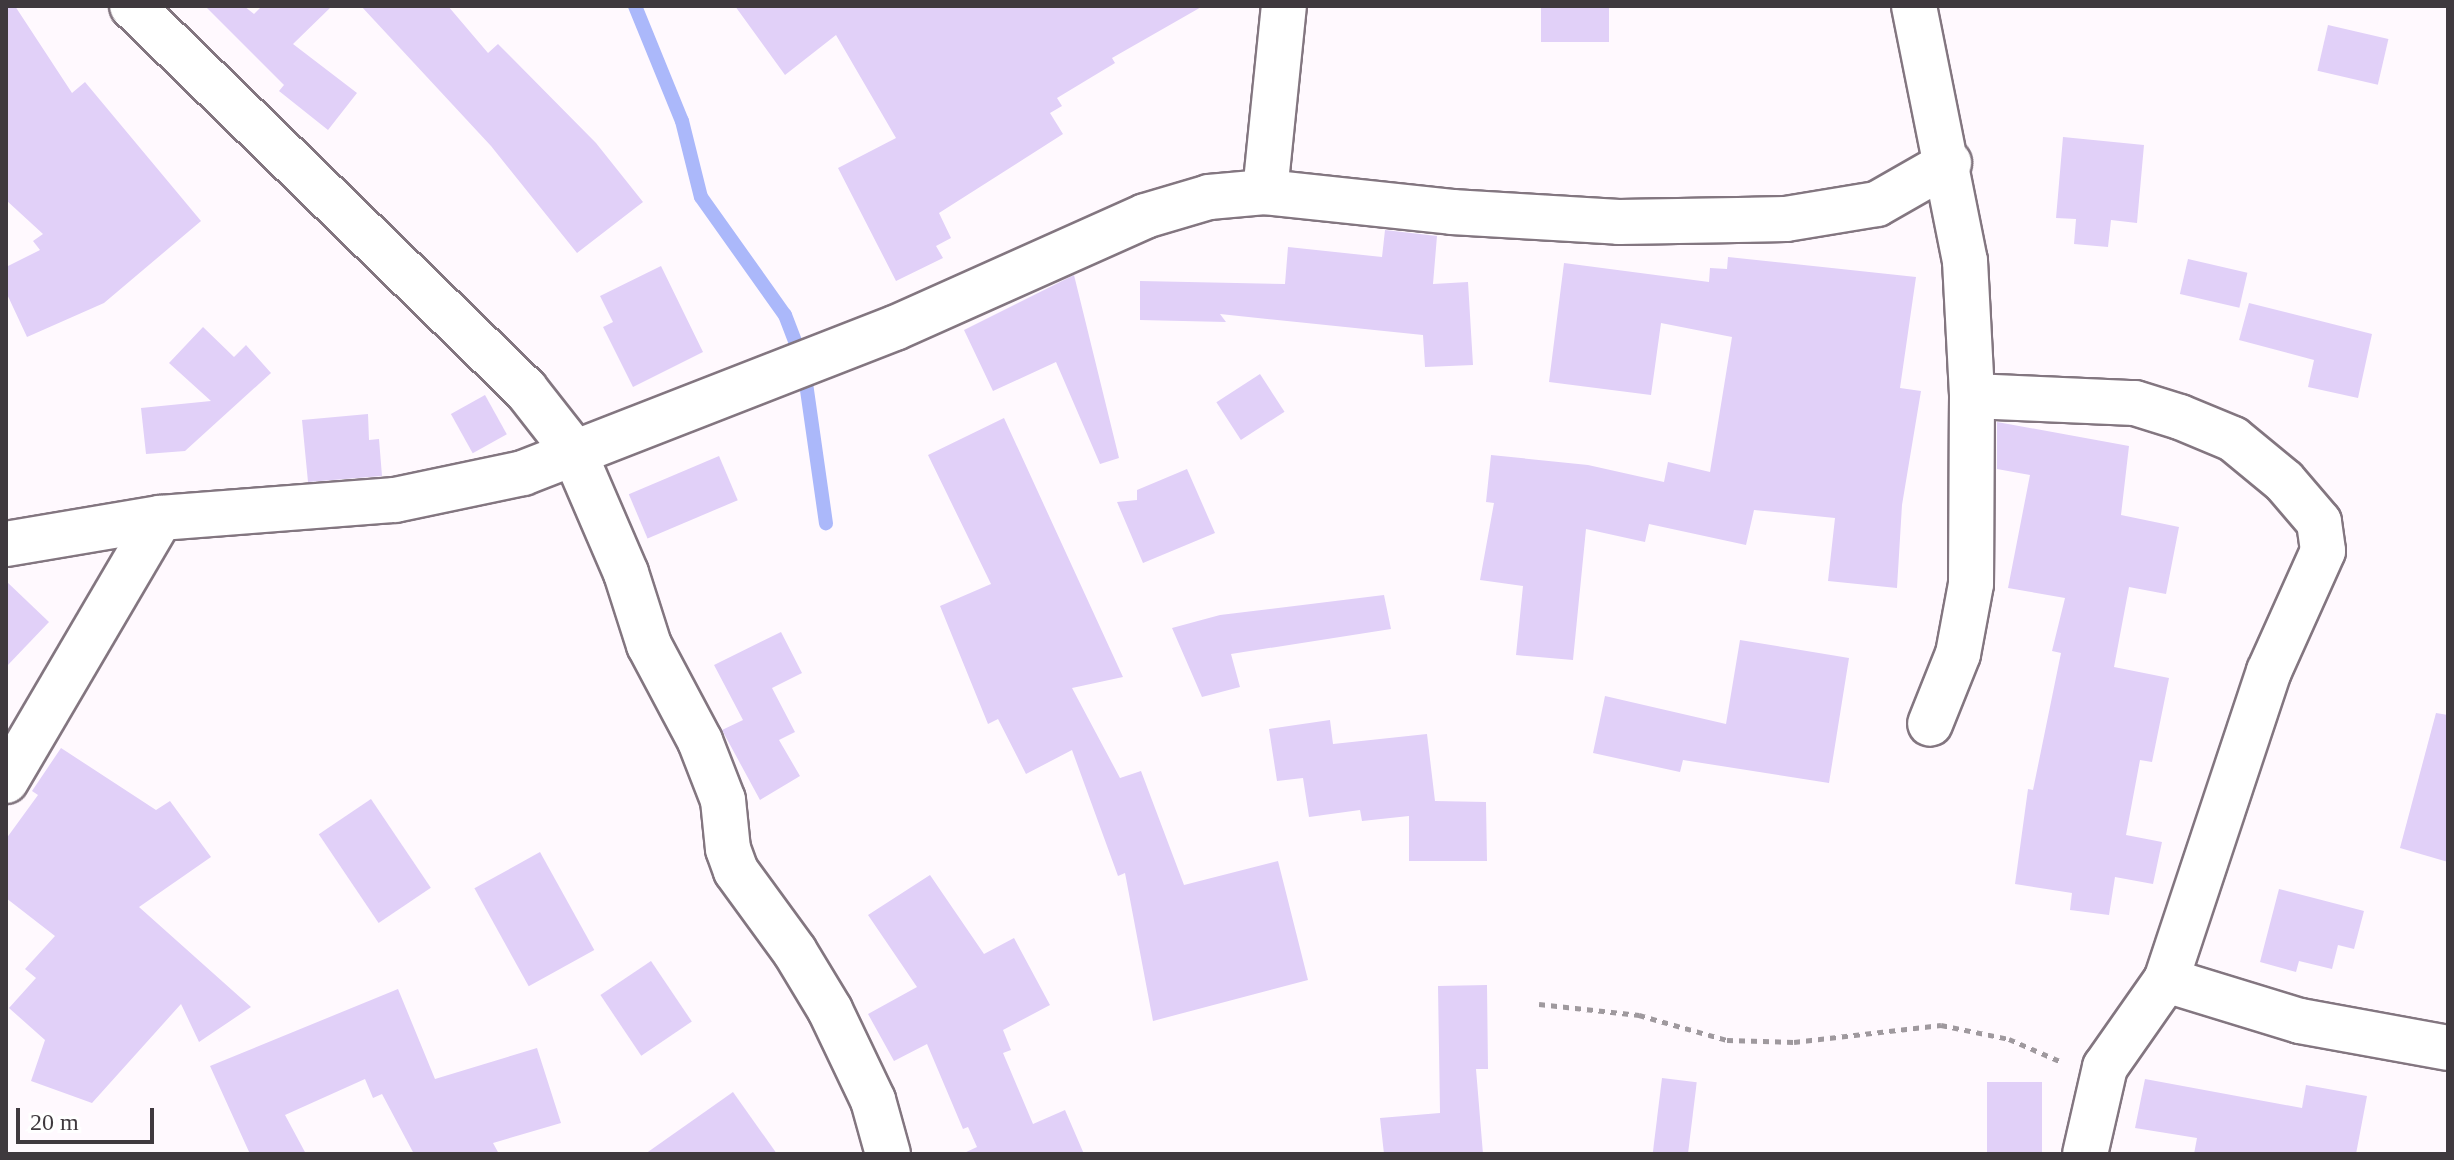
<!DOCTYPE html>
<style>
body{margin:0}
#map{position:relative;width:2454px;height:1160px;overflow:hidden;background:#fff9fe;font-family:"Times New Roman",serif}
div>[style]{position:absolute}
.stream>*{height:14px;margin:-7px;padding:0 7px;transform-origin:7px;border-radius:7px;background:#abb8fa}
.building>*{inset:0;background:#e1d0f8;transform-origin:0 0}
.path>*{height:5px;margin-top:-2.5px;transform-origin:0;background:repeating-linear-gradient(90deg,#9f999e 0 6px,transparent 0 12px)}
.roads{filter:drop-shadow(2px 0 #837680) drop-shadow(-2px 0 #837680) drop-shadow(0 2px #837680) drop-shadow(0 -2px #837680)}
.minor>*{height:44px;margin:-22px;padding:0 22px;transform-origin:22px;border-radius:22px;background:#fff}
.tertiary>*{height:44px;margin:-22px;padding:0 22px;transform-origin:22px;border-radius:22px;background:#fff}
span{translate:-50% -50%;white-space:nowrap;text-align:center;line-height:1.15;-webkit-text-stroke:8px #fff;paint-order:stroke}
.frame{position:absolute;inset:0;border:8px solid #3f393e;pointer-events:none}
.scale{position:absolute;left:16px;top:1108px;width:138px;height:36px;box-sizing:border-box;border:4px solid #3f393e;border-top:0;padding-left:10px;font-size:24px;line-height:28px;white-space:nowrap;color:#3f393e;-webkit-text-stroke:6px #fff;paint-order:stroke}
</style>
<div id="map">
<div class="stream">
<div style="left:635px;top:6px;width:124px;rotate:67.8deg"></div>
<div style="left:682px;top:121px;width:78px;rotate:76deg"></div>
<div style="left:701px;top:197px;width:145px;rotate:54.6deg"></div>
<div style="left:785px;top:315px;width:50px;rotate:69deg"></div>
<div style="left:803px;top:362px;width:163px;rotate:81.9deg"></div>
</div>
<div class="building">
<div style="clip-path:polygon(6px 6px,15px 6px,72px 93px,85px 82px,201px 221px,104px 303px,27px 337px,6px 292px,6px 267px,40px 250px,33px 241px,43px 234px,6px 200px)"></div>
<div style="clip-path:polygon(205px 6px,244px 6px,254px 14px,262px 6px,332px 6px,293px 44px,357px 93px,328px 130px,279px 91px,284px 85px)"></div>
<div style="clip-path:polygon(361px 6px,448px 6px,488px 53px,498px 44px,596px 143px,643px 202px,577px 253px,491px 146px)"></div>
<div style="clip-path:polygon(735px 6px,1203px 6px,1112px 58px,1115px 63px,1057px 98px,1062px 106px,1050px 113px,1063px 134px,939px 213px,951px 238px,936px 246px,943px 258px,896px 281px,838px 168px,896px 138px,836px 35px,785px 75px)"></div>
<div style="left:1541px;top:6px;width:68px;height:36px"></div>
<div style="left:2328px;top:25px;width:62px;height:47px;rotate:13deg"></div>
<div style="clip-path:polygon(2063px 137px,2144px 145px,2137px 223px,2111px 220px,2108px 247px,2074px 244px,2076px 219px,2056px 218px)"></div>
<div style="clip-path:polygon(1385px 230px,1437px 236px,1433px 284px,1468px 282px,1473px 365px,1425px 367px,1423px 335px,1220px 314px,1226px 322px,1140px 320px,1140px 281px,1285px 284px,1288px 247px,1382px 257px)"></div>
<div style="clip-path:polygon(1728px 257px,1916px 277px,1900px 388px,1921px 391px,1902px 505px,1897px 588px,1828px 581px,1835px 518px,1754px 510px,1746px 545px,1649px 524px,1645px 542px,1586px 529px,1573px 660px,1516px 655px,1523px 586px,1480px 580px,1494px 503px,1486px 502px,1491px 455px,1588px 465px,1664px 482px,1668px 462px,1710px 472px,1732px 337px,1661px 323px,1651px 395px,1549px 382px,1564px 263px,1709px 282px,1710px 268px,1727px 269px)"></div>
<div style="left:2188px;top:259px;width:61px;height:36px;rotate:13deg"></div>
<div style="clip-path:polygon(661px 266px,703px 352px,633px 387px,603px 327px,613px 322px,600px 296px)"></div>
<div style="clip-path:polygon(1074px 275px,1119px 458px,1100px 464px,1056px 362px,993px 391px,964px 330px)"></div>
<div style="clip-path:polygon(2249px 303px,2372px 334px,2358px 398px,2308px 387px,2314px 360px,2239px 340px)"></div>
<div style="clip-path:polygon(203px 327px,234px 357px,246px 345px,271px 373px,185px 451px,146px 454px,141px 408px,211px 401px,169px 363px)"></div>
<div style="left:1260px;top:374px;width:45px;height:52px;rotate:57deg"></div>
<div style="left:485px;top:395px;width:45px;height:39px;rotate:61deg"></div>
<div style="clip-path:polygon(368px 414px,369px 440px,379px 439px,382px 476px,308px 482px,302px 420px)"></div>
<div style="clip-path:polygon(1004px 418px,1123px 677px,1072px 688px,1120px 778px,1141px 771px,1184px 885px,1278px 861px,1308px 980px,1153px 1021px,1125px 873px,1118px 876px,1072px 750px,1026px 774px,998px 719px,988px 724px,940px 606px,991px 584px,928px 455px)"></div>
<div style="clip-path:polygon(1997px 422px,2129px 446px,2121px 515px,2179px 527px,2166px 594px,2129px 587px,2114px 667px,2169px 678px,2152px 762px,2140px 760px,2126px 835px,2162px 842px,2153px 884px,2115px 877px,2109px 915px,2070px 910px,2072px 893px,2015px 884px,2028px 789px,2033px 790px,2061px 653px,2052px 651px,2065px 598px,2008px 588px,2030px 475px,1997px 469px)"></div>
<div style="left:719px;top:456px;width:48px;height:98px;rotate:67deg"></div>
<div style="clip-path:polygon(1187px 469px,1215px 533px,1143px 563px,1117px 502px,1137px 500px,1137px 490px)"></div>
<div style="clip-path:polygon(6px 581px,49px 622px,6px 667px)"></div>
<div style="clip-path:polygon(1384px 595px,1391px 629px,1231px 654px,1240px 687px,1202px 697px,1172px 628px,1220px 615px)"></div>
<div style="clip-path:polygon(781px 632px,802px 673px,772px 688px,795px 732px,779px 740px,800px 776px,760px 800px,722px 730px,743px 720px,714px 665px)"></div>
<div style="clip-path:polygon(1740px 640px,1849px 658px,1829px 783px,1683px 760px,1680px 772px,1593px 753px,1605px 696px,1726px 724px)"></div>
<div style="clip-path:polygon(2436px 713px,2448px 715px,2448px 862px,2400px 848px)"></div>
<div style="clip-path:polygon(1330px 720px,1333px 744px,1427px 734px,1435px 801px,1486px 802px,1487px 861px,1409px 861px,1409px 816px,1362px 821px,1360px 810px,1309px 817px,1303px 778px,1277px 781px,1269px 729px)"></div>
<div style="clip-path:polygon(61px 748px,156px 810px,170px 801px,211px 857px,139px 907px,251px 1007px,199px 1042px,181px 1004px,92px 1103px,31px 1081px,45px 1040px,9px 1008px,36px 978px,25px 969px,55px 936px,6px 898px,6px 839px,38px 795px,32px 791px)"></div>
<div style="left:371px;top:799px;width:107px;height:63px;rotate:56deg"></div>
<div style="left:540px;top:852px;width:112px;height:75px;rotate:61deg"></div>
<div style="clip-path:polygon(930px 875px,984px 954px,1014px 938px,1050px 1005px,1003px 1030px,1011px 1050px,1003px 1053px,1033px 1124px,1065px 1110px,1084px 1154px,962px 1154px,977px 1147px,968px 1127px,963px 1129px,927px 1044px,894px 1061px,868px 1014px,917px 987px,868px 915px)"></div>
<div style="clip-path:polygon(2279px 889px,2364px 911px,2354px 949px,2338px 945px,2332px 969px,2299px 961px,2296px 972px,2260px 962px)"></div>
<div style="left:651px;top:961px;width:73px;height:61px;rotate:56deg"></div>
<div style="clip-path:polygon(1487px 985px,1488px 1069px,1476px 1069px,1483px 1154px,1384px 1154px,1380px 1118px,1440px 1113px,1438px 986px)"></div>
<div style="clip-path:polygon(398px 989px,435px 1079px,537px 1048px,561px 1123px,493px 1143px,499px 1154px,414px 1154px,382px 1094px,373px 1098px,365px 1079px,285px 1115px,306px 1154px,250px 1154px,210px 1066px)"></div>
<div style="left:1662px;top:1078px;width:35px;height:76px;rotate:7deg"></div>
<div style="clip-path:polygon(2145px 1079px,2302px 1108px,2306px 1085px,2367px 1096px,2356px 1154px,2194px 1154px,2197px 1138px,2135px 1128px)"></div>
<div style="left:1987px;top:1082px;width:55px;height:72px"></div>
<div style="clip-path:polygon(733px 1092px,777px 1154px,645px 1154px)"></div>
</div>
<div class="path">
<div style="left:1539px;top:1004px;width:101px;rotate:6.3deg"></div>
<div style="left:1639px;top:1015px;width:91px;rotate:15.9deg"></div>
<div style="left:1727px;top:1040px;width:67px;rotate:1.7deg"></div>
<div style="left:1794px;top:1042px;width:148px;rotate:-6.6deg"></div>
<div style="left:1941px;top:1025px;width:69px;rotate:11.6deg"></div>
<div style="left:2009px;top:1039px;width:58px;rotate:23.5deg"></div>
</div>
<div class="roads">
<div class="minor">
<div style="left:1914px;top:6px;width:260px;rotate:78.7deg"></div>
<div style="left:1965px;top:261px;width:135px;rotate:87deg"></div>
<div style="left:1972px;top:396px;width:188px;rotate:90.3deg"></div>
<div style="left:1971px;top:584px;width:71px;rotate:100.5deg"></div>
<div style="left:1958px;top:654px;width:75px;rotate:111.8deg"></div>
<div style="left:1265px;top:192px;width:187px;rotate:-84.2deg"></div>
<div style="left:1972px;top:396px;width:163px;rotate:2.5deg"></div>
<div style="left:2135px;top:403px;width:47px;rotate:17.3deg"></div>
<div style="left:2180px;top:417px;width:57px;rotate:22.5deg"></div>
<div style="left:2233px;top:439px;width:66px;rotate:39.5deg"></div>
<div style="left:2284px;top:481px;width:54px;rotate:49.5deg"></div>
<div style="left:2319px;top:522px;width:29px;rotate:82deg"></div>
<div style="left:2323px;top:551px;width:132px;rotate:114.2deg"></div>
<div style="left:2269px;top:671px;width:326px;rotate:108.4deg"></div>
<div style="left:2166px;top:980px;width:106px;rotate:125deg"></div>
<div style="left:2105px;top:1067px;width:89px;rotate:102.9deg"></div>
<div style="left:6px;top:544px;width:156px;rotate:-9.6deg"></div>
<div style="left:160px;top:518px;width:236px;rotate:-4.4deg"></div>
<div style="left:395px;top:500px;width:131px;rotate:-11.9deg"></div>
<div style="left:523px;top:473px;width:399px;rotate:-21.3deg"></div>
<div style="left:895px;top:328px;width:274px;rotate:-24.1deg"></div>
<div style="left:1145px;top:216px;width:67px;rotate:-16.5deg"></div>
<div style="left:1209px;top:197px;width:56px;rotate:-5.1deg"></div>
<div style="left:1265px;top:192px;width:188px;rotate:6.1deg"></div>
<div style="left:1452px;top:212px;width:167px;rotate:3.4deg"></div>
<div style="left:1619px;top:222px;width:167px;rotate:-1deg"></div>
<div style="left:1786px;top:219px;width:92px;rotate:-9.4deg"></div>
<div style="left:1877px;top:204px;width:83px;rotate:-29.7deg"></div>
<div style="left:6px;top:781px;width:305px;rotate:-59.6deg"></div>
<div style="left:2166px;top:980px;width:140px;rotate:17deg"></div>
<div style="left:2300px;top:1021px;width:150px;rotate:10.3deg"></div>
</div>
<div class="tertiary">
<div style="left:132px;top:6px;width:550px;rotate:44.26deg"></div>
<div style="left:526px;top:390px;width:76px;rotate:51.9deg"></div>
<div style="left:573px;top:450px;width:134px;rotate:66.7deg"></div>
<div style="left:626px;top:573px;width:76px;rotate:72.3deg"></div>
<div style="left:649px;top:645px;width:109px;rotate:62deg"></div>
<div style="left:700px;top:741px;width:63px;rotate:68.7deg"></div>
<div style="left:723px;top:800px;width:49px;rotate:84.2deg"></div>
<div style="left:728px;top:849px;width:23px;rotate:70deg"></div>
<div style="left:736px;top:871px;width:100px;rotate:53.9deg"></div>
<div style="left:795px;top:952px;width:68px;rotate:58.9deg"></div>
<div style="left:830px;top:1010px;width:100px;rotate:64.5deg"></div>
<div style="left:873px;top:1100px;width:56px;rotate:74.5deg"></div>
</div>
</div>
<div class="frame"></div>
<div class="scale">20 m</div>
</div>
